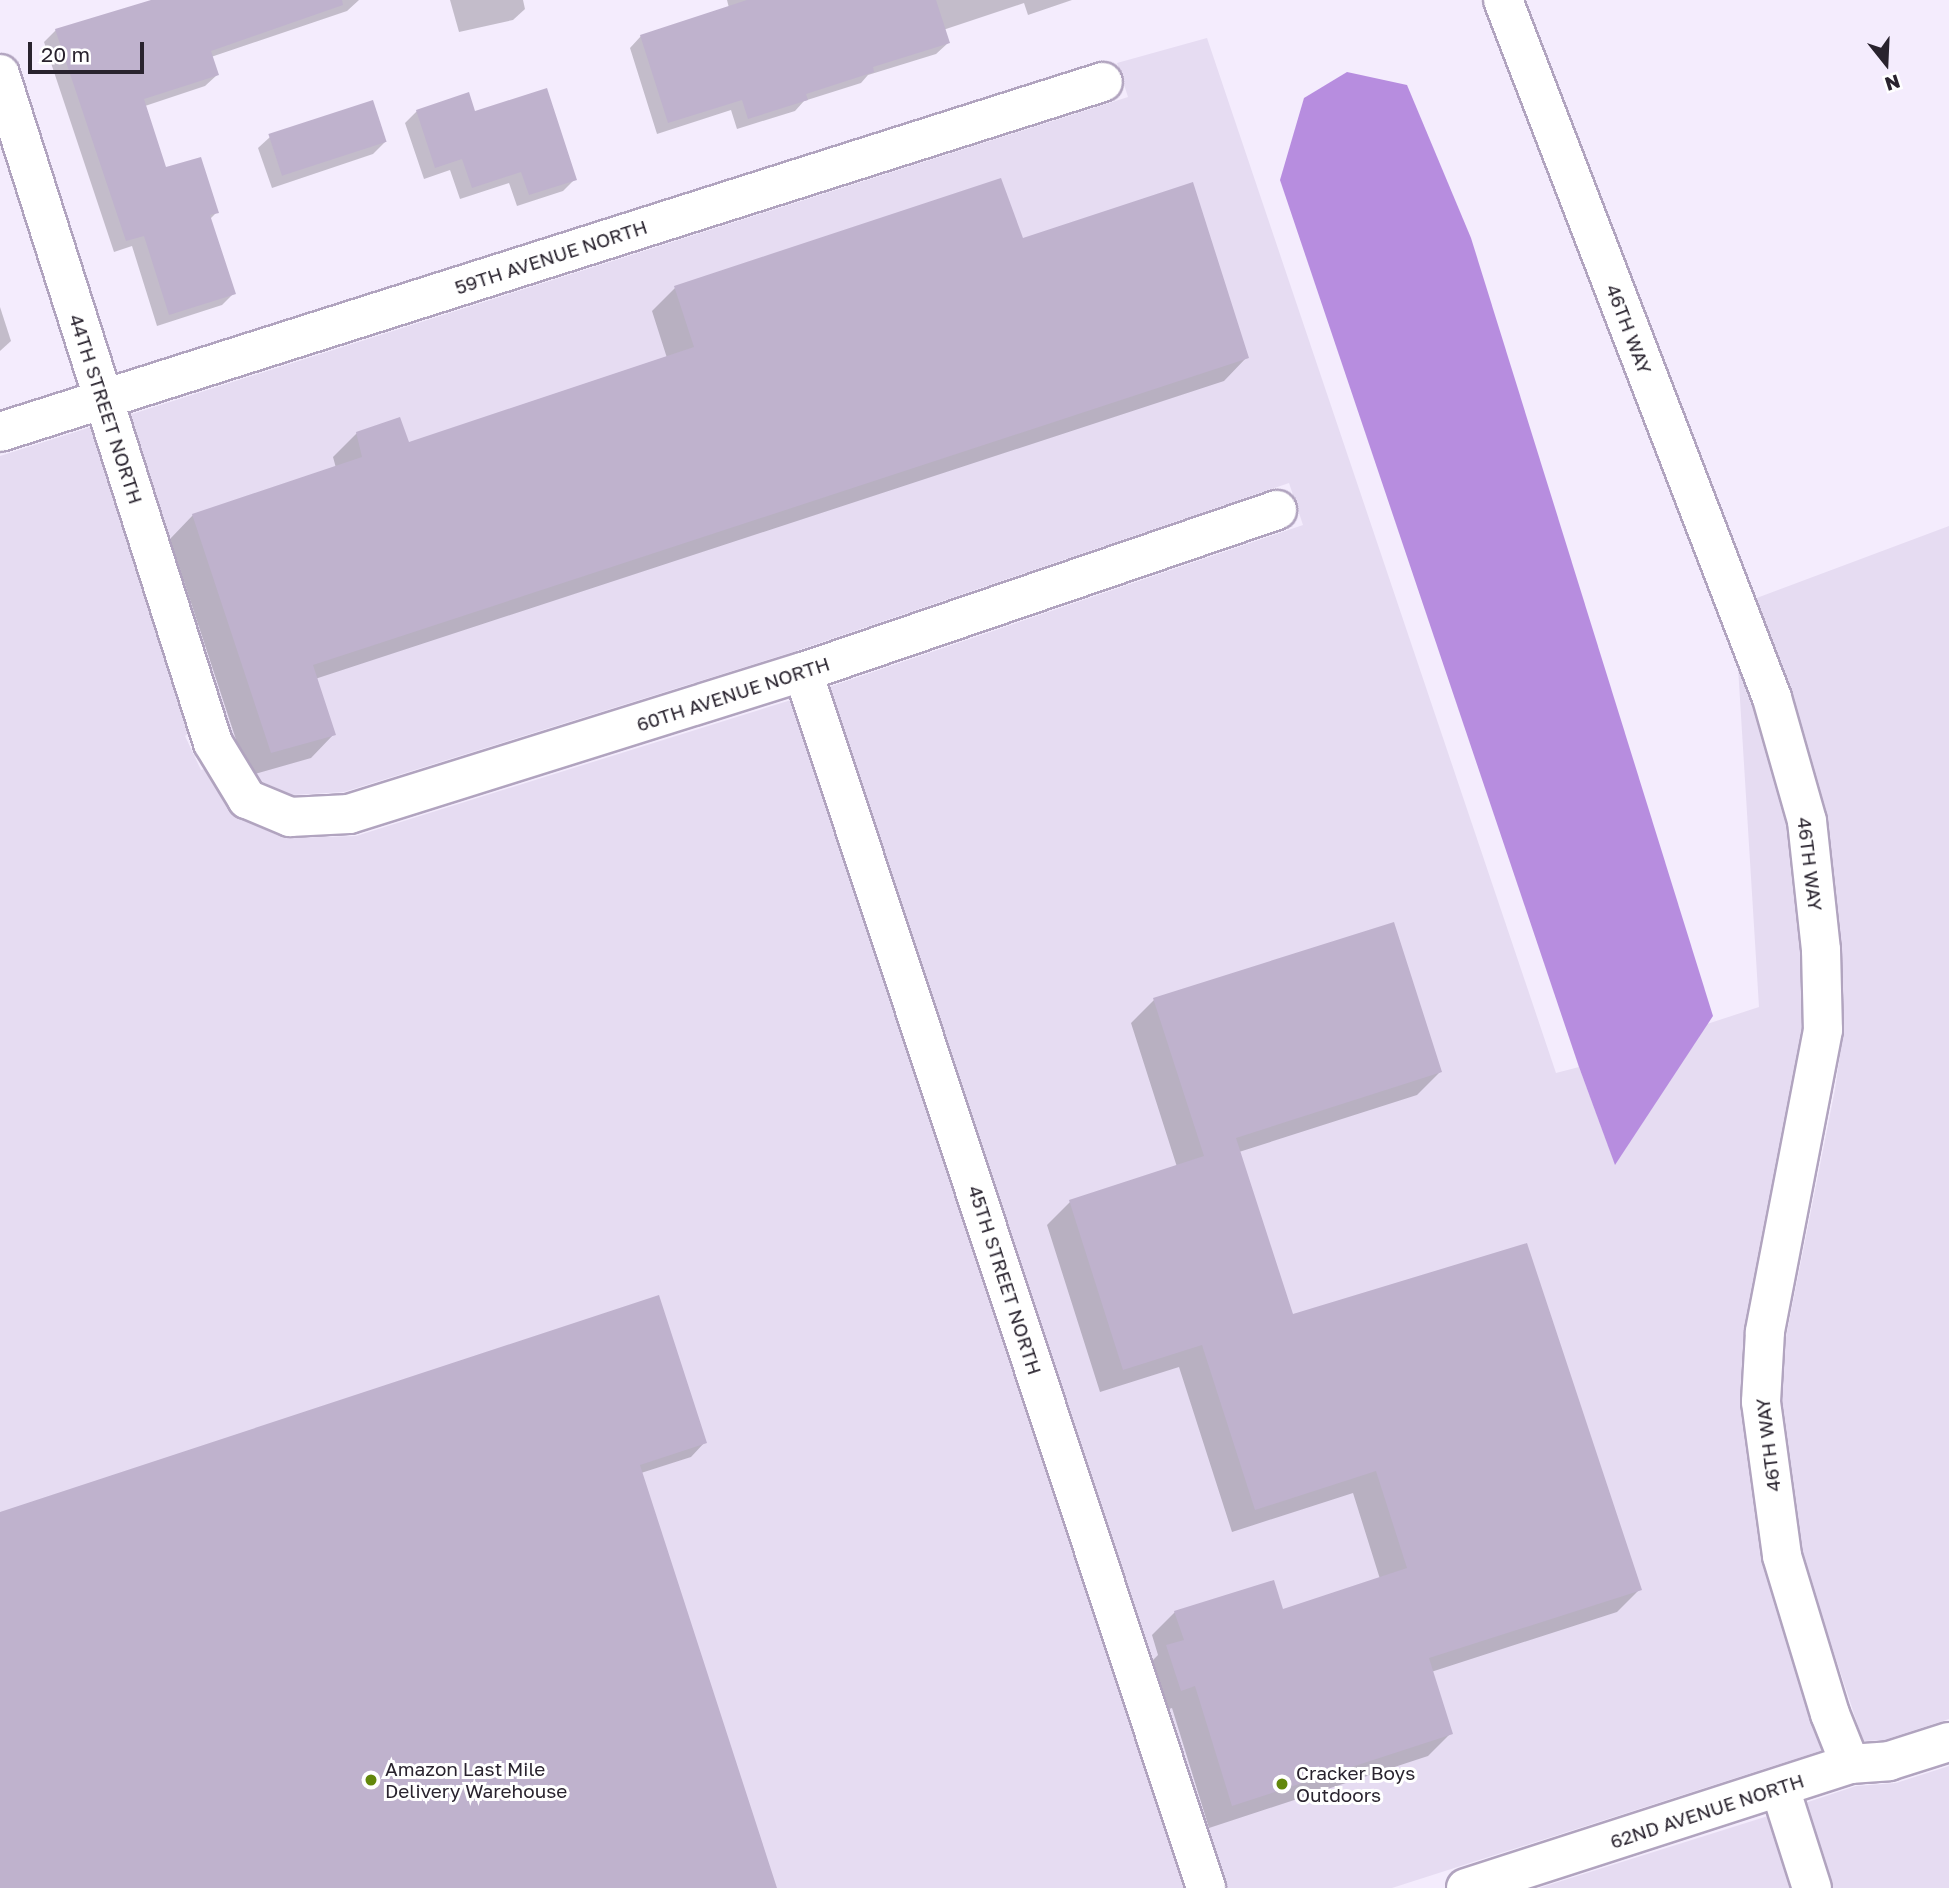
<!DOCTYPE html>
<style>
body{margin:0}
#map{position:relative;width:1949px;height:1888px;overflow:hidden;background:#f4ecfd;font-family:"Golos Text",sans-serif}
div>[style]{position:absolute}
.built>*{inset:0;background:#e6dcf2}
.water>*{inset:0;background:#b78ddf}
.shadow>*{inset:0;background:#0003}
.building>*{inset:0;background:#bfb2cd;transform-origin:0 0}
.roads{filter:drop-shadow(2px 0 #b1a4bf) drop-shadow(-2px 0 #b1a4bf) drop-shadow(0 2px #b1a4bf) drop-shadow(0 -2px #b1a4bf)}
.minor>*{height:38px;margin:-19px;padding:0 19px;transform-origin:19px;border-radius:19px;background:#fff}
.tertiary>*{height:38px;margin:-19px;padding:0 19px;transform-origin:19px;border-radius:19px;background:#fff}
.dots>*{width:19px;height:19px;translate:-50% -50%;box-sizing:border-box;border:4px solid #fff;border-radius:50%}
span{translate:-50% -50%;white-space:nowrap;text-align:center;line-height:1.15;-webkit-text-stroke:6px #fff;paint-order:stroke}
.street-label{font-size:19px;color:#29232e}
.poi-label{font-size:19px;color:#29232e}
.left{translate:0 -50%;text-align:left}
.north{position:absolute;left:1851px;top:28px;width:70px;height:70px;-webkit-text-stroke:5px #fff;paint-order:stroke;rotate:162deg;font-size:19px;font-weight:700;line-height:28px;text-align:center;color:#29232e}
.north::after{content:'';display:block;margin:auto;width:24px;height:32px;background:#29232e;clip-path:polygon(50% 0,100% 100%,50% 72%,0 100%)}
.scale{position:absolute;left:28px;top:42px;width:116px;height:32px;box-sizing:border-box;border:4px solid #29232e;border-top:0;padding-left:9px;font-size:21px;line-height:24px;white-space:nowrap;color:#29232e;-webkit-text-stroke:5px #fff;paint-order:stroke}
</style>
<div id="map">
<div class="built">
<div style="clip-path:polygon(1207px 38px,1556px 1073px,1579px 1067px,1615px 1164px,1707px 1024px,1759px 1007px,1738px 667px,1753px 705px,1787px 825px,1800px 950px,1803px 1027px,1746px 1326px,1741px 1404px,1763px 1562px,1823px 1750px,1392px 1888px,1227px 1888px,829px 687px,1303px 525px,1289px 483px,796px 651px,344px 792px,292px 795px,260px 781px,231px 734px,129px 415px,1128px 97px,1117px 63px)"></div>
<div style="clip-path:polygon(91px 427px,189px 733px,185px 736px,201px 770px,205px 769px,231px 810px,241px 819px,284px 838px,356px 836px,791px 700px,1185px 1888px,0 1888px,0 456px)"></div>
<div style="clip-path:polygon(1949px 526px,1949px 1719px,1884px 1740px,1863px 1741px,1801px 1553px,1781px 1403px,1786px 1337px,1835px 1089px,1843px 1034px,1841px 949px,1826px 816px,1791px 693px,1754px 599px)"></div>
<div style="clip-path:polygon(1949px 1766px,1949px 1888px,1833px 1888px,1805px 1803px,1856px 1786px,1896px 1783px)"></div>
<div style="clip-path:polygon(1768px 1816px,1791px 1888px,1539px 1888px)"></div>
</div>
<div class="water">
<div style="clip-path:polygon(1347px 72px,1407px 85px,1471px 238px,1713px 1016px,1615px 1165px,1579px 1067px,1280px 180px,1304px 98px)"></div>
</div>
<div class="shadow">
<div style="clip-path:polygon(154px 0,359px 0,347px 11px,211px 57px,217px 75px,205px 86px,145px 106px,165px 170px,217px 212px,210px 219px,234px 293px,222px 305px,157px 326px,132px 246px,114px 252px,44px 42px,56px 30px)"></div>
<div style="clip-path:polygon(450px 0,523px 0,525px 9px,513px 20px,459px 32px)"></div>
<div style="clip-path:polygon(727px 0,1072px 0,1028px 15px,1024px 3px,943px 30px,948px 43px,936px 54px,868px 75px,861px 83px,804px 101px,795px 111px,737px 129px,731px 110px,657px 134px,630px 48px,641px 36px,729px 8px)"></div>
<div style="clip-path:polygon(417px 111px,575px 179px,563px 191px,517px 206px,509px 183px,460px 199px,450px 170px,424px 179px,405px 123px)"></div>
<div style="clip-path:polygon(270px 137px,385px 142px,373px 154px,272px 188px,258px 148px)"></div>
<div style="clip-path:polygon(1022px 241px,1247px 357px,1224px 381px,315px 679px,334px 734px,311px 758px,248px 776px,170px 539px,193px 515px,336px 468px,333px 457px,357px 433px,408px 444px,667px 358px,652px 311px,675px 288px)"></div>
<div style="clip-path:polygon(0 307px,11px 341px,0 351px)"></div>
<div style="clip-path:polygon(1154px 1000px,1440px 1072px,1417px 1095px,1239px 1152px,1292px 1316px,1640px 1589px,1617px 1612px,1431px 1672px,1451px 1733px,1428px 1756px,1209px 1828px,1172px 1708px,1158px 1713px,1144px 1669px,1158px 1655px,1152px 1635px,1175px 1612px,1282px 1611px,1380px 1579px,1353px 1493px,1232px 1532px,1179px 1367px,1100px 1392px,1047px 1225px,1070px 1202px,1177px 1167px,1131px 1023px)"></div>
<div style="clip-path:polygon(705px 1442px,691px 1457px,641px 1473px,771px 1888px,0 1888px,0 1513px)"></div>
</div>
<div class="building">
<div style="clip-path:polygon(151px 0,342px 0,343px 5px,211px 51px,219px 75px,144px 99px,166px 167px,201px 157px,219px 213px,210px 215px,236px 294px,169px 315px,144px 236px,126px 241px,55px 29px)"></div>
<div style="clip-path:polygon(747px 0,936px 0,950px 43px,873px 67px,874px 72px,806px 94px,808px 100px,748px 119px,742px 100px,668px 123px,640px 35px)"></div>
<div style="clip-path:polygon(547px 88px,577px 180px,529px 195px,521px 172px,472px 188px,462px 159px,435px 168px,416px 110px,469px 92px,475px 111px)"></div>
<div style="left:373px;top:100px;width:44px;height:110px;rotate:72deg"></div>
<div style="clip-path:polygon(1001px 178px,1023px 238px,1193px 182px,1249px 358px,313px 665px,336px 735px,271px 753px,192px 514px,362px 457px,356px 432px,400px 417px,409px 442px,694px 347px,674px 286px)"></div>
<div style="clip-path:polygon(1394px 922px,1442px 1072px,1236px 1138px,1293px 1314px,1527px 1243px,1642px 1590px,1429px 1658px,1453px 1734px,1232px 1806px,1195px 1686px,1181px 1691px,1166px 1645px,1184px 1640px,1174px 1611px,1274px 1580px,1283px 1609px,1407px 1568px,1376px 1471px,1255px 1510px,1202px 1345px,1123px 1370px,1069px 1200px,1204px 1156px,1153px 998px)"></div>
<div style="clip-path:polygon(659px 1295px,707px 1443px,640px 1465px,777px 1888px,0 1888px,0 1512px)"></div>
</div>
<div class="roads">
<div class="minor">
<div style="left:1503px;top:0;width:748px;rotate:68.92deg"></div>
<div style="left:1772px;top:698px;width:128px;rotate:74.1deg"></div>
<div style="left:1807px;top:821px;width:130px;rotate:83.8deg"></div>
<div style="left:1821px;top:950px;width:80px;rotate:88.6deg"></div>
<div style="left:1823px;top:1030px;width:308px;rotate:100.9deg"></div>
<div style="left:1765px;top:1332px;width:70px;rotate:93.3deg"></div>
<div style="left:1761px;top:1402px;width:155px;rotate:82.2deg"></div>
<div style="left:1782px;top:1556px;width:165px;rotate:73.1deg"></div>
<div style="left:1830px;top:1714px;width:54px;rotate:68.2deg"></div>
<div style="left:0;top:74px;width:702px;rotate:72.34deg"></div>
<div style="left:213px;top:743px;width:66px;rotate:58.7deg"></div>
<div style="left:247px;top:799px;width:47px;rotate:22.7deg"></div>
<div style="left:290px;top:817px;width:59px;rotate:-2.9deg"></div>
<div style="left:349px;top:814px;width:476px;rotate:-17.4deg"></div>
<div style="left:803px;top:672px;width:501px;rotate:-18.87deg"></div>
<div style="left:0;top:432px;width:1157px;rotate:-17.61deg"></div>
<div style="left:803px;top:672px;width:1281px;rotate:71.66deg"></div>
<div style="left:1780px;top:1788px;width:105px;rotate:72.3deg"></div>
</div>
<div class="tertiary">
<div style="left:1466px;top:1888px;width:404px;rotate:-17.9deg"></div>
<div style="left:1850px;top:1764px;width:39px;rotate:-4deg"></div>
<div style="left:1889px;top:1761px;width:63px;rotate:-17.6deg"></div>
</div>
</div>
<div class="dots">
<div style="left:371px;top:1780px;background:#62870b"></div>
<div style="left:1282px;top:1784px;background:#62870b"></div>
</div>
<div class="street-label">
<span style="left:551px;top:257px;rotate:-18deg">59TH AVENUE NORTH</span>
<span style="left:1629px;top:329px;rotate:69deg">46TH WAY</span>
<span style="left:106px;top:409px;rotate:72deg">44TH STREET NORTH</span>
<span style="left:733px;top:694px;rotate:-18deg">60TH AVENUE NORTH</span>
<span style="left:1810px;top:864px;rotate:83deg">46TH WAY</span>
<span style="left:1005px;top:1280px;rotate:72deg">45TH STREET NORTH</span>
<span style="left:1768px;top:1445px;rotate:-97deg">46TH WAY</span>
<span style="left:1707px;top:1811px;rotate:-18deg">62ND AVENUE NORTH</span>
</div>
<div class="poi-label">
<span class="left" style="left:385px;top:1780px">Amazon Last Mile<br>Delivery Warehouse</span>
<span class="left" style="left:1296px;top:1784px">Cracker Boys<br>Outdoors</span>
</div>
<div class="north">N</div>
<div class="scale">20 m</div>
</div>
